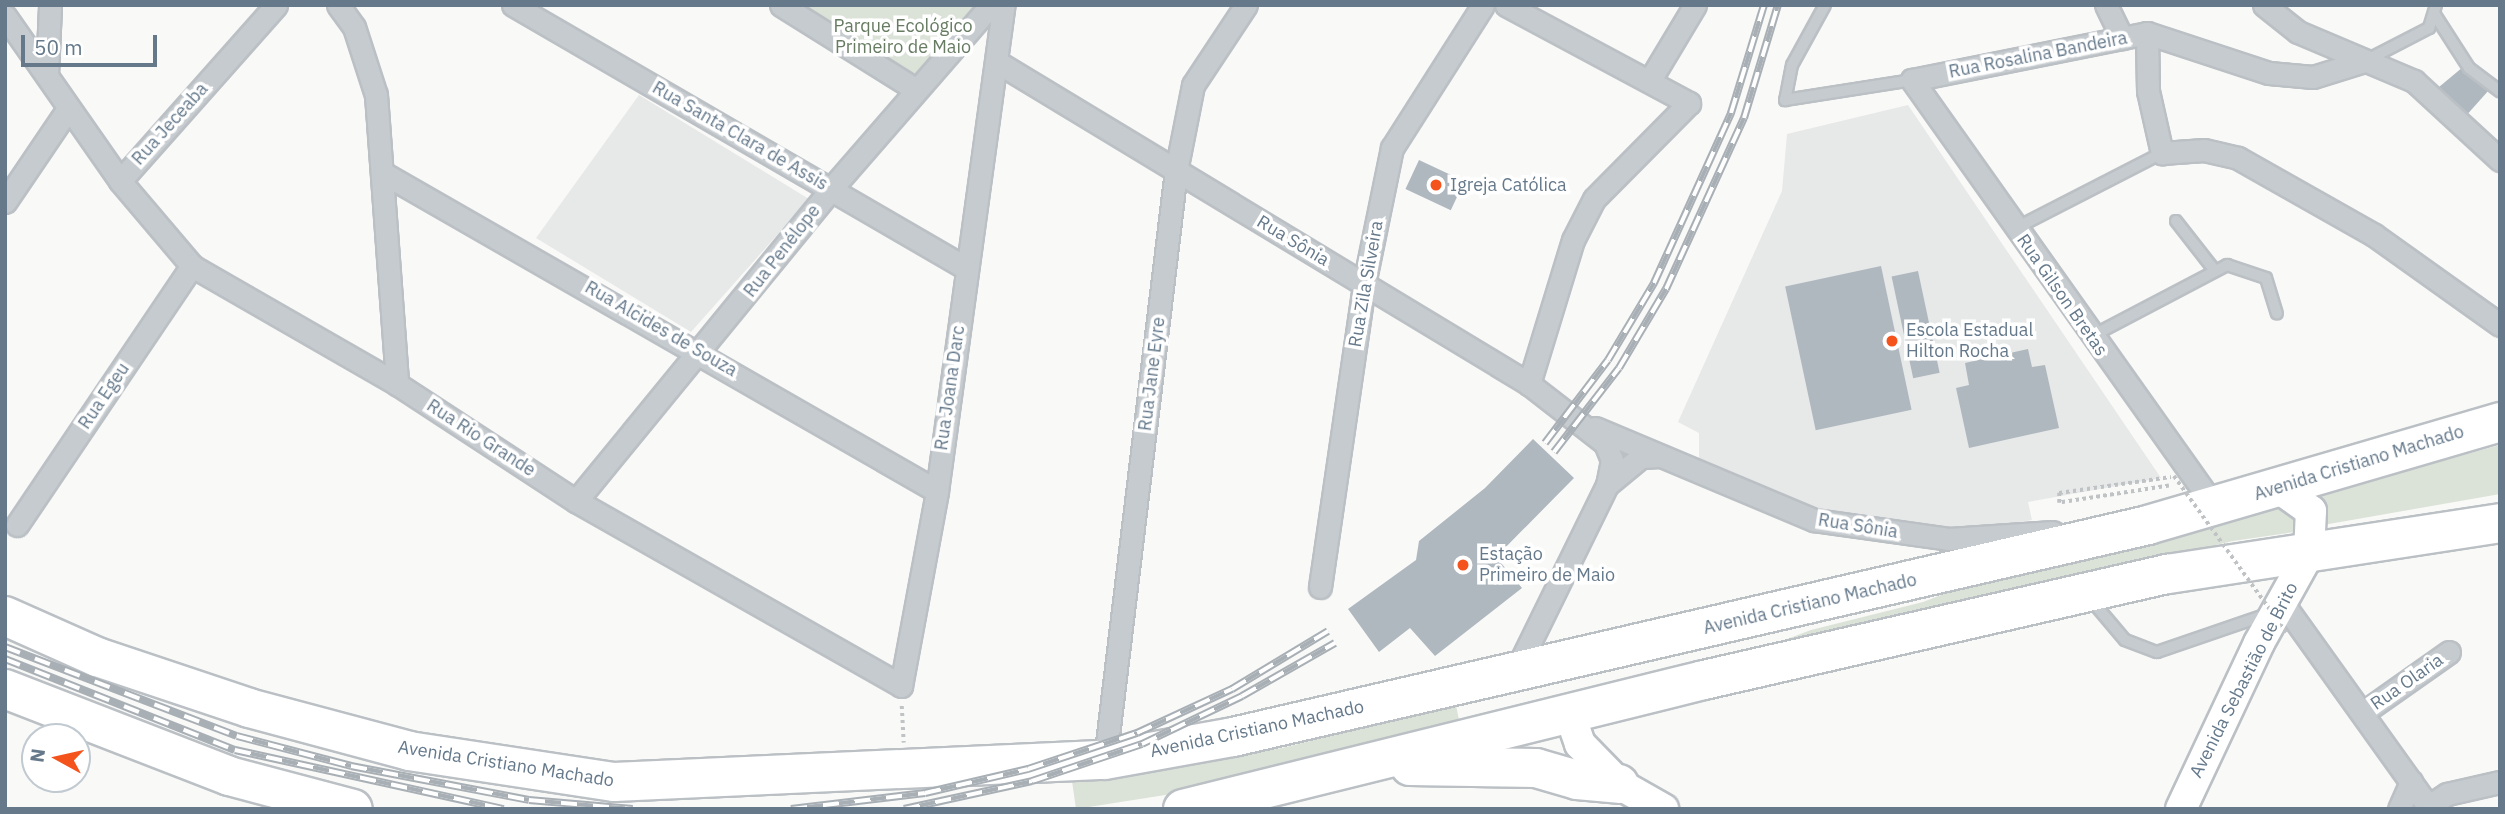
<!DOCTYPE html>
<meta charset="utf-8">
<style>
body{margin:0}
#map{position:relative;width:2505px;height:814px;overflow:hidden;background:#f9f9f7;font-family:"IBM Plex Sans",sans-serif}
div>[style]{position:absolute}
.built>*{inset:0;background:#e7e8e8}
.green>*{inset:0;background:#dbe2d7}
.building>*{inset:0;background:#afb8bf;transform-origin:0 0}
.path>*{height:3.5px;margin-top:-1.75px;transform-origin:0;background:repeating-linear-gradient(90deg,#c0c3c5 0 3.5px,transparent 0 7px)}
.roads{filter:drop-shadow(2px 0 #bbc0c5) drop-shadow(-2px 0 #bbc0c5) drop-shadow(0 2px #bbc0c5) drop-shadow(0 -2px #bbc0c5)}
.lane>*{height:10px;margin:-5px;padding:0 5px;transform-origin:5px;border-radius:5px;background:#c6cbcf}
.street>*{height:21px;margin:-10.5px;padding:0 10.5px;transform-origin:10.5px;border-radius:10.5px;background:#c6cbcf}
.secondary>*{height:30px;margin:-15px;padding:0 15px;transform-origin:15px;border-radius:15px;background:#fff}
.highway>*{height:38px;margin:-19px;padding:0 19px;transform-origin:19px;border-radius:19px;background:#fff}
.rail>*{height:8px;margin-top:-4px;transform-origin:0;background:repeating-linear-gradient(90deg,#fff 0 16px,#a8afb5 0 32px);box-sizing:border-box;border-block:2px solid #a8afb5}
.path-bridge>*{height:3.5px;margin-top:-1.75px;transform-origin:0;background:repeating-linear-gradient(90deg,#c0c3c5 0 3.5px,transparent 0 7px)}
.dots>*{width:19px;height:19px;translate:-50% -50%;box-sizing:border-box;border:4px solid #fff;border-radius:50%}
span{translate:-50% -50%;white-space:nowrap;text-align:center;line-height:1.15;-webkit-text-stroke:7px #fff;paint-order:stroke}
.park-label{font-size:18px;color:#667b61}
.street-label{font-size:18px;color:#65798b}
.poi-label{font-size:18px;color:#65798b}
.left{translate:0 -50%;text-align:left}
.frame{position:absolute;inset:0;border:7px solid #65798b;pointer-events:none}
.north{position:absolute;left:21px;top:723px;width:70px;height:70px;box-sizing:border-box;background:#fff;border:2px solid #c1c9d1;border-radius:50%;rotate:278deg;font-size:19px;font-weight:700;line-height:28px;text-align:center;color:#65798b}
.north::after{content:'';display:block;margin:auto;width:24px;height:32px;background:#f4531c;clip-path:polygon(50% 0,100% 100%,50% 72%,0 100%)}
.scale{position:absolute;left:21px;top:35px;width:136px;height:32px;box-sizing:border-box;border:4px solid #65798b;border-top:0;padding-left:9px;font-size:21px;line-height:24px;white-space:nowrap;color:#65798b;-webkit-text-stroke:5px #fff;paint-order:stroke}
</style>
<div id="map">
<div class="built">
<div style="clip-path:polygon(639px 95px,809px 199px,691px 332px,536px 238px)"></div>
<div style="clip-path:polygon(1908px 105px,2161px 478px,2028px 502px,2032px 520px,1948px 534px,1818px 510px,1699px 462px,1699px 433px,1678px 422px,1782px 191px,1787px 134px)"></div>
</div>
<div class="green">
<div style="clip-path:polygon(787px 5px,977px 5px,910px 80px)"></div>
<div style="clip-path:polygon(2500px 445px,2500px 494px,2323px 525px,2314px 496px)"></div>
<div style="clip-path:polygon(2286px 505px,2294px 515px,2294px 532px,2233px 541px,1783px 646px,1782px 641px,1811px 630px,1923px 602px,1975px 582px)"></div>
<div style="clip-path:polygon(1456px 705px,1460px 725px,1267px 779px,1076px 809px,1072px 781px,1282px 748px)"></div>
</div>
<div class="building">
<div style="clip-path:polygon(2463px 67px,2489px 90px,2464px 118px,2433px 92px)"></div>
<div style="left:1419px;top:160px;width:50px;height:32px;rotate:25deg"></div>
<div style="left:1881px;top:266px;width:147px;height:98px;rotate:78deg"></div>
<div style="left:1918px;top:271px;width:104px;height:27px;rotate:78deg"></div>
<div style="clip-path:polygon(2028px 349px,2032px 367px,2045px 365px,2059px 428px,1969px 448px,1956px 388px,1969px 385px,1965px 363px)"></div>
<div style="clip-path:polygon(1533px 439px,1574px 478px,1496px 557px,1522px 588px,1435px 656px,1410px 628px,1379px 652px,1348px 609px,1416px 560px,1419px 541px,1485px 488px)"></div>
</div>
<div class="path">
<div style="left:2169px;top:486px;width:111px;rotate:171.2deg"></div>
<div style="left:2059px;top:503px;width:10px;rotate:-90deg"></div>
<div style="left:2059px;top:493px;width:113px;rotate:-8.1deg"></div>
<div style="left:902px;top:706px;width:37px;rotate:87deg"></div>
</div>
<div class="roads">
<div class="lane">
<div style="left:1825px;top:5px;width:68px;rotate:118.8deg"></div>
<div style="left:1792px;top:65px;width:36px;rotate:101deg"></div>
<div style="left:1785px;top:100px;width:129px;rotate:-8.9deg"></div>
<div style="left:2435px;top:15px;width:63px;rotate:57.3deg"></div>
<div style="left:2469px;top:68px;width:39px;rotate:37deg"></div>
<div style="left:2367px;top:60px;width:70px;rotate:-27.3deg"></div>
<div style="left:2429px;top:28px;width:24px;rotate:-73deg"></div>
<div style="left:2176px;top:221px;width:63px;rotate:52deg"></div>
<div style="left:2016px;top:228px;width:164px;rotate:-27.2deg"></div>
<div style="left:2092px;top:336px;width:153px;rotate:-27.7deg"></div>
<div style="left:2227px;top:265px;width:41px;rotate:18.4deg"></div>
<div style="left:2266px;top:278px;width:37px;rotate:73deg"></div>
<div style="left:2092px;top:601px;width:51px;rotate:49.8deg"></div>
<div style="left:2125px;top:640px;width:34px;rotate:21deg"></div>
<div style="left:2157px;top:652px;width:114px;rotate:-18.9deg"></div>
</div>
<div class="street">
<div style="left:338px;top:5px;width:27px;rotate:54deg"></div>
<div style="left:354px;top:27px;width:71px;rotate:72.1deg"></div>
<div style="left:376px;top:95px;width:290px;rotate:85.8deg"></div>
<div style="left:397px;top:384px;width:214px;rotate:33.2deg"></div>
<div style="left:576px;top:501px;width:374px;rotate:29.6deg"></div>
<div style="left:901px;top:686px;width:198px;rotate:-79.5deg"></div>
<div style="left:937px;top:491px;width:491px;rotate:-82.2deg"></div>
<div style="left:513px;top:5px;width:524px;rotate:30.14deg"></div>
<div style="left:781px;top:5px;width:158px;rotate:32.1deg"></div>
<div style="left:1506px;top:5px;width:208px;rotate:28.2deg"></div>
<div style="left:1689px;top:103px;width:135px;rotate:134.7deg"></div>
<div style="left:1594px;top:199px;width:46px;rotate:117.1deg"></div>
<div style="left:1573px;top:240px;width:151px;rotate:107deg"></div>
<div style="left:2106px;top:5px;width:37px;rotate:64deg"></div>
<div style="left:2264px;top:5px;width:43px;rotate:38.5deg"></div>
<div style="left:2298px;top:32px;width:126px;rotate:22.9deg"></div>
<div style="left:2414px;top:81px;width:117px;rotate:42.6deg"></div>
<div style="left:5px;top:16px;width:201px;rotate:55.1deg"></div>
<div style="left:120px;top:181px;width:111px;rotate:49.7deg"></div>
<div style="left:192px;top:266px;width:237px;rotate:29.9deg"></div>
<div style="left:2147px;top:33px;width:58px;rotate:89deg"></div>
<div style="left:2148px;top:91px;width:64px;rotate:77.3deg"></div>
<div style="left:2162px;top:153px;width:42px;rotate:-4.1deg"></div>
<div style="left:2204px;top:150px;width:35px;rotate:13deg"></div>
<div style="left:2238px;top:158px;width:156px;rotate:29.5deg"></div>
<div style="left:2374px;top:235px;width:155px;rotate:35.5deg"></div>
<div style="left:997px;top:62px;width:622px;rotate:31.18deg"></div>
<div style="left:1529px;top:384px;width:96px;rotate:37.8deg"></div>
<div style="left:1605px;top:443px;width:18px;rotate:68deg"></div>
<div style="left:1612px;top:460px;width:25px;rotate:101deg"></div>
<div style="left:1607px;top:485px;width:207px;rotate:116.1deg"></div>
<div style="left:47px;top:75px;width:70px;rotate:-87.5deg"></div>
<div style="left:1650px;top:80px;width:87px;rotate:-59deg"></div>
<div style="left:383px;top:173px;width:639px;rotate:29.86deg"></div>
<div style="left:120px;top:181px;width:235px;rotate:-48.4deg"></div>
<div style="left:5px;top:202px;width:112px;rotate:-55.9deg"></div>
<div style="left:1595px;top:428px;width:238px;rotate:22.8deg"></div>
<div style="left:1814px;top:520px;width:136px;rotate:8deg"></div>
<div style="left:1949px;top:539px;width:104px;rotate:-3.9deg"></div>
<div style="left:1607px;top:485px;width:44px;rotate:-39.5deg"></div>
<div style="left:1641px;top:457px;width:19px;rotate:-3deg"></div>
<div style="left:576px;top:501px;width:403px;rotate:-50.7deg"></div>
<div style="left:831px;top:189px;width:244px;rotate:-49deg"></div>
<div style="left:2215px;top:507px;width:524px;rotate:-125.36deg"></div>
<div style="left:1912px;top:80px;width:240px;rotate:-11.3deg"></div>
<div style="left:2147px;top:33px;width:128px;rotate:18.2deg"></div>
<div style="left:2269px;top:73px;width:44px;rotate:5.2deg"></div>
<div style="left:2313px;top:77px;width:53px;rotate:-17.4deg"></div>
<div style="left:17px;top:525px;width:313px;rotate:-56deg"></div>
<div style="left:1320px;top:587px;width:306px;rotate:-81.7deg"></div>
<div style="left:1364px;top:284px;width:139px;rotate:-78.4deg"></div>
<div style="left:1392px;top:148px;width:169px;rotate:-57.5deg"></div>
<div style="left:2282px;top:602px;width:254px;rotate:54.4deg"></div>
<div style="left:2364px;top:712px;width:104px;rotate:-35.2deg"></div>
<div style="left:1105px;top:760px;width:593px;rotate:-83.13deg"></div>
<div style="left:1176px;top:171px;width:88px;rotate:-78.8deg"></div>
<div style="left:1193px;top:85px;width:96px;rotate:-56.5deg"></div>
<div style="left:2429px;top:806px;width:22px;rotate:-34deg"></div>
<div style="left:2447px;top:794px;width:54px;rotate:-12.8deg"></div>
<div style="left:2399px;top:809px;width:30px;rotate:-66deg"></div>
</div>
<div class="secondary">
<div style="left:1569px;top:712px;width:34px;rotate:71deg"></div>
<div style="left:1580px;top:744px;width:56px;rotate:45.7deg"></div>
<div style="left:1619px;top:784px;width:51px;rotate:29.6deg"></div>
<div style="left:2181px;top:809px;width:183px;rotate:-64.8deg"></div>
<div style="left:2259px;top:643px;width:103px;rotate:-60.9deg"></div>
<div style="left:2309px;top:553px;width:42px;rotate:-87.3deg"></div>
<div style="left:2311px;top:511px;width:43px;rotate:-144.5deg"></div>
</div>
<div class="highway">
<div style="left:5px;top:616px;width:101px;rotate:24deg"></div>
<div style="left:97px;top:657px;width:160px;rotate:18.5deg"></div>
<div style="left:249px;top:708px;width:166px;rotate:15deg"></div>
<div style="left:409px;top:751px;width:207px;rotate:8.6deg"></div>
<div style="left:614px;top:782px;width:491px;rotate:-2.6deg"></div>
<div style="left:1105px;top:760px;width:130px;rotate:-10.2deg"></div>
<div style="left:1233px;top:737px;width:939px;rotate:-13.04deg"></div>
<div style="left:2148px;top:525px;width:367px;rotate:-16.3deg"></div>
<div style="left:5px;top:689px;width:240px;rotate:21.2deg"></div>
<div style="left:229px;top:776px;width:128px;rotate:14.9deg"></div>
<div style="left:1410px;top:766px;width:126px;rotate:0.9deg"></div>
<div style="left:1536px;top:768px;width:43px;rotate:16.3deg"></div>
<div style="left:1577px;top:780px;width:42px;rotate:5.4deg"></div>
<div style="left:1183px;top:809px;width:537px;rotate:-13.91deg"></div>
<div style="left:1704px;top:680px;width:476px;rotate:-12.9deg"></div>
<div style="left:2168px;top:574px;width:336px;rotate:-8.7deg"></div>
</div>
</div>
<div class="rail">
<div style="left:1545px;top:443px;width:104px;rotate:-52.8deg"></div>
<div style="left:1608px;top:360px;width:90px;rotate:-59.1deg"></div>
<div style="left:1654px;top:283px;width:187px;rotate:-65.6deg"></div>
<div style="left:1731px;top:113px;width:113px;rotate:-73deg"></div>
<div style="left:1554px;top:452px;width:106px;rotate:-52.3deg"></div>
<div style="left:1619px;top:368px;width:92px;rotate:-59.3deg"></div>
<div style="left:1666px;top:289px;width:188px;rotate:-65.5deg"></div>
<div style="left:1744px;top:118px;width:118px;rotate:-73.3deg"></div>
<div style="left:5px;top:647px;width:248px;rotate:21deg"></div>
<div style="left:237px;top:736px;width:118px;rotate:14.7deg"></div>
<div style="left:351px;top:766px;width:181px;rotate:10.8deg"></div>
<div style="left:529px;top:800px;width:104px;rotate:4.9deg"></div>
<div style="left:5px;top:659px;width:247px;rotate:21.6deg"></div>
<div style="left:235px;top:750px;width:275px;rotate:12.4deg"></div>
<div style="left:791px;top:809px;width:135px;rotate:-6.8deg"></div>
<div style="left:925px;top:793px;width:106px;rotate:-13.1deg"></div>
<div style="left:1028px;top:769px;width:115px;rotate:-18.3deg"></div>
<div style="left:1137px;top:733px;width:105px;rotate:-24.9deg"></div>
<div style="left:1232px;top:689px;width:112px;rotate:-31.1deg"></div>
<div style="left:904px;top:809px;width:131px;rotate:-12.3deg"></div>
<div style="left:1032px;top:781px;width:116px;rotate:-18.6deg"></div>
<div style="left:1142px;top:744px;width:111px;rotate:-25.6deg"></div>
<div style="left:1242px;top:696px;width:107px;rotate:-29.7deg"></div>
</div>
<div class="path-bridge">
<div style="left:2174px;top:476px;width:193px;rotate:54.3deg"></div>
</div>
<div class="dots">
<div style="left:1436px;top:185px;background:#f4531c"></div>
<div style="left:1892px;top:341px;background:#f4531c"></div>
<div style="left:1463px;top:565px;background:#f4531c"></div>
</div>
<div class="park-label">
<span style="left:903px;top:37px">Parque Ecológico<br>Primeiro de Maio</span>
</div>
<div class="street-label">
<span style="left:2038px;top:55px;rotate:-11deg">Rua Rosalina Bandeira</span>
<span style="left:170px;top:124px;rotate:-48deg">Rua Jeceaba</span>
<span style="left:740px;top:136px;rotate:30deg">Rua Santa Clara de Assis</span>
<span style="left:1293px;top:241px;rotate:31deg">Rua Sônia</span>
<span style="left:782px;top:251px;rotate:-52deg">Rua Penélope</span>
<span style="left:1366px;top:284px;rotate:-80deg">Rua Zila Silveira</span>
<span style="left:2062px;top:295px;rotate:55deg">Rua Gilson Bretas</span>
<span style="left:661px;top:329px;rotate:30deg">Rua Alcides de Souza</span>
<span style="left:1152px;top:374px;rotate:-83deg">Rua Jane Eyre</span>
<span style="left:950px;top:388px;rotate:-82deg">Rua Joana Darc</span>
<span style="left:104px;top:396px;rotate:-56deg">Rua Egeu</span>
<span style="left:481px;top:438px;rotate:33deg">Rua Rio Grande</span>
<span style="left:2359px;top:463px;rotate:-17deg">Avenida Cristiano Machado</span>
<span style="left:1858px;top:526px;rotate:9deg">Rua Sônia</span>
<span style="left:1810px;top:604px;rotate:-13deg">Avenida Cristiano Machado</span>
<span style="left:2244px;top:680px;rotate:-63deg">Avenida Sebastião de Brito</span>
<span style="left:2407px;top:682px;rotate:-35deg">Rua Olaria</span>
<span style="left:1257px;top:729px;rotate:-12deg">Avenida Cristiano Machado</span>
<span style="left:506px;top:764px;rotate:9deg">Avenida Cristiano Machado</span>
</div>
<div class="poi-label">
<span class="left" style="left:1450px;top:185px">Igreja Católica</span>
<span class="left" style="left:1906px;top:341px">Escola Estadual<br>Hilton Rocha</span>
<span class="left" style="left:1479px;top:565px">Estação<br>Primeiro de Maio</span>
</div>
<div class="frame"></div>
<div class="north">N</div>
<div class="scale">50 m</div>
</div>
